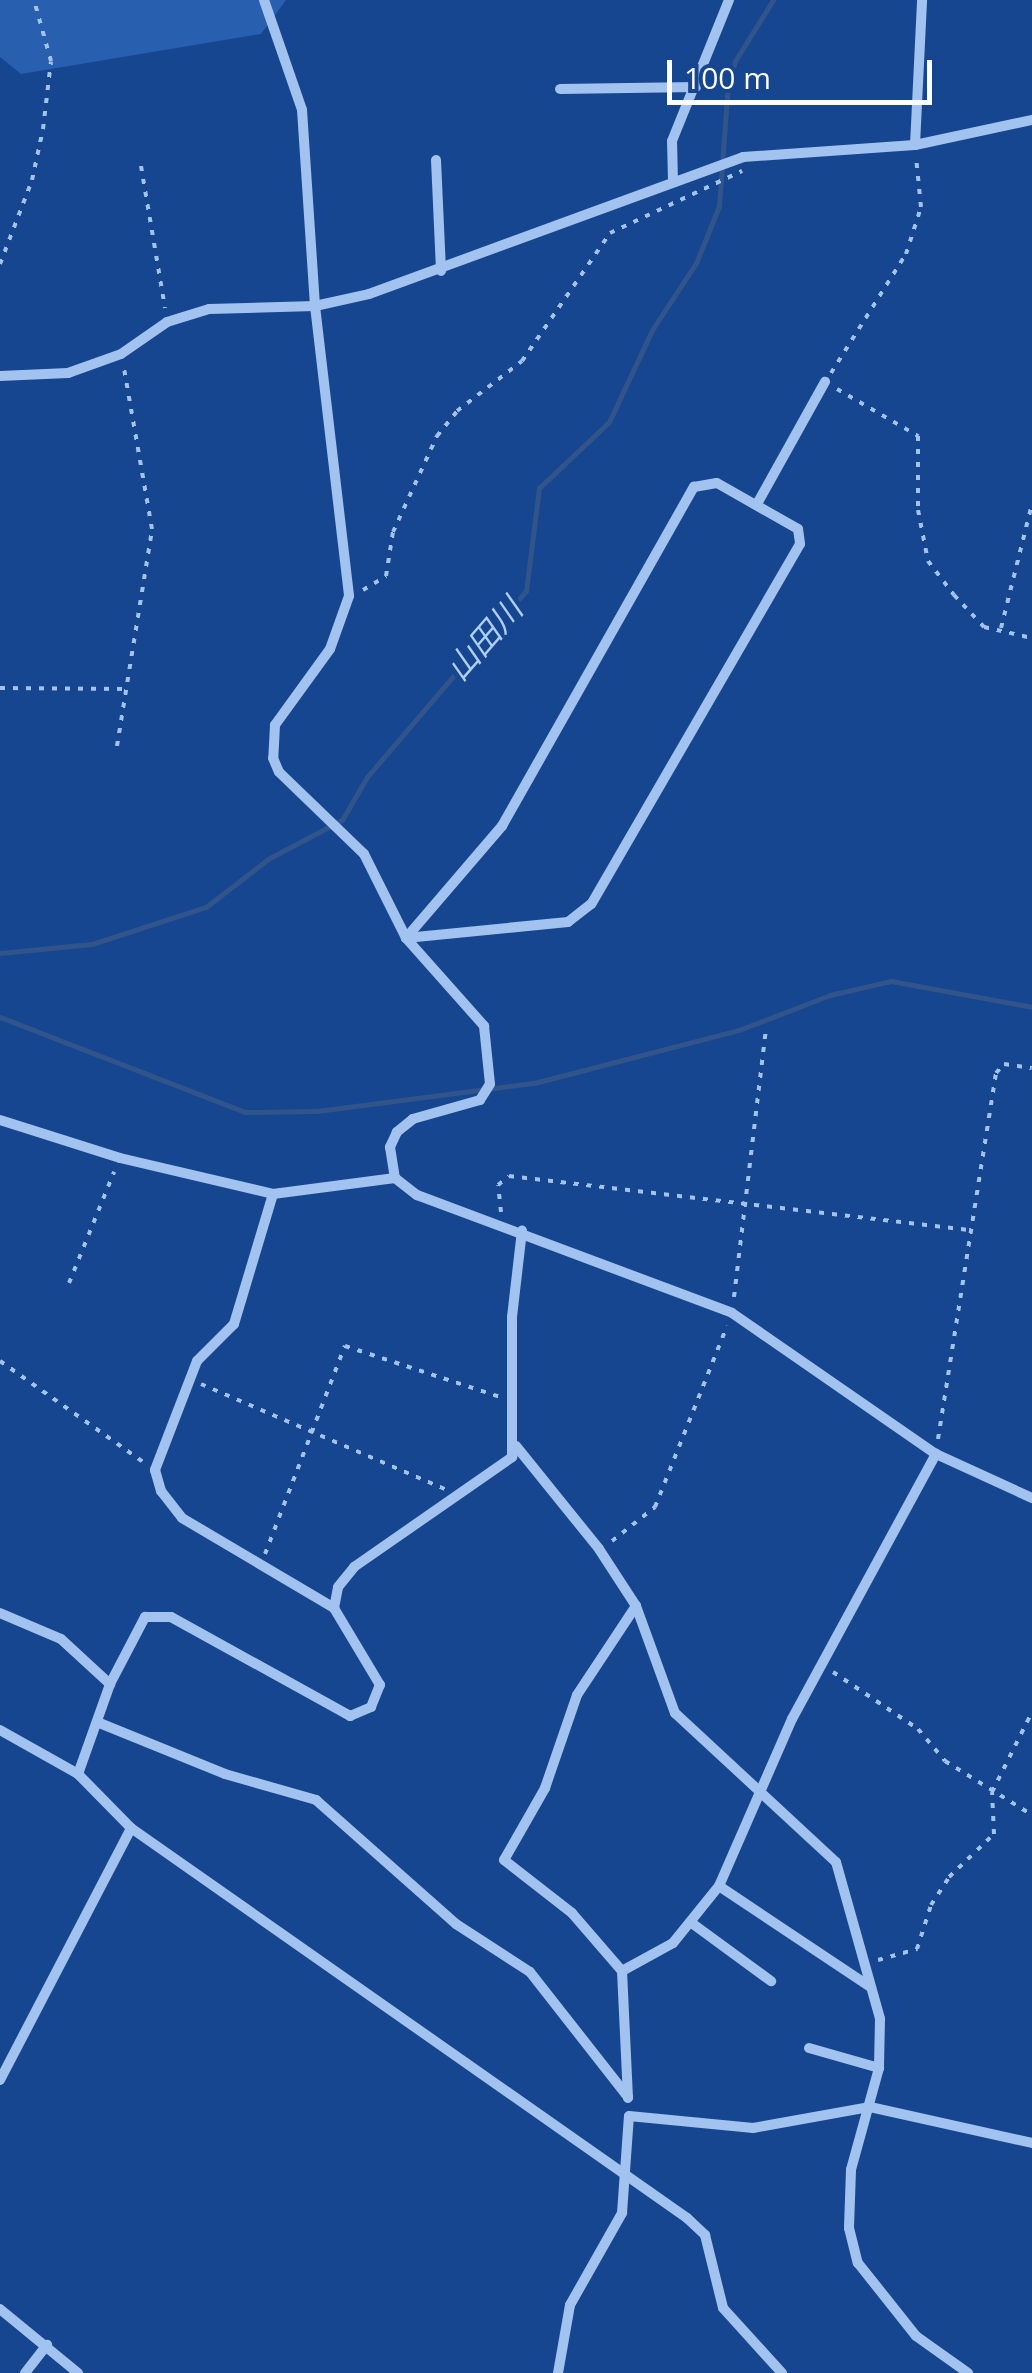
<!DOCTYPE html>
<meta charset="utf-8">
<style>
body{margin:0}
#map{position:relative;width:1032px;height:2373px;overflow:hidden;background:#164690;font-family:"Open Sans","Noto Sans JP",sans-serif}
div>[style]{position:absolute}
.green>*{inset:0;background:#285fae}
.stream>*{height:5px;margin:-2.5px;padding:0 2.5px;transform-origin:2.5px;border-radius:2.5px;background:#31548b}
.path>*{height:4px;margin-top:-2px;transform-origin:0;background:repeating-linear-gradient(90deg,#a2c2f0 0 5px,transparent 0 13px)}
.street>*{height:10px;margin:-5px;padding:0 5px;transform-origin:5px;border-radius:5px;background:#a2c2f0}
span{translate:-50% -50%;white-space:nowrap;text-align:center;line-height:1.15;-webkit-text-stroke:10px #164690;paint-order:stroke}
.water-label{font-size:32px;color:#aecdf7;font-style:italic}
.scale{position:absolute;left:667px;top:60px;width:265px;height:45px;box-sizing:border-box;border:5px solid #fff;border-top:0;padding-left:12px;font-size:30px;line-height:35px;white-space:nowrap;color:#fff;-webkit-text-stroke:8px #164690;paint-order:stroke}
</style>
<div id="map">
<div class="green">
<div style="clip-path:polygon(0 0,286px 0,261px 34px,21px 74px,0 57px)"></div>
</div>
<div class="stream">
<div style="left:0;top:953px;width:92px;rotate:-5.6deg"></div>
<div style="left:92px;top:944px;width:120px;rotate:-18deg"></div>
<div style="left:206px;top:907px;width:78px;rotate:-37.7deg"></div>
<div style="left:268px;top:859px;width:84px;rotate:-27.8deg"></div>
<div style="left:342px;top:820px;width:50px;rotate:-59.8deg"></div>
<div style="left:367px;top:777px;width:245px;rotate:-49.5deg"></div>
<div style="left:526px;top:591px;width:104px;rotate:-82.8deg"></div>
<div style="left:539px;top:488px;width:96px;rotate:-43.3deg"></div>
<div style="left:609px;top:422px;width:102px;rotate:-64.9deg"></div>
<div style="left:652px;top:330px;width:80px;rotate:-56.7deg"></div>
<div style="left:696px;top:263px;width:61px;rotate:-68deg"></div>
<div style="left:719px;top:206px;width:122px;rotate:-85.8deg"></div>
<div style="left:728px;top:84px;width:24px;rotate:-73deg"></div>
<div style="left:735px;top:61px;width:72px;rotate:-58.1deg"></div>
<div style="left:0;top:1017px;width:263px;rotate:21.2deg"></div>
<div style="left:245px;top:1112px;width:72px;rotate:-0.8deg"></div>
<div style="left:317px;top:1111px;width:219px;rotate:-7.4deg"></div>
<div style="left:534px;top:1083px;width:212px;rotate:-14.5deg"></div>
<div style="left:739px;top:1030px;width:97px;rotate:-21deg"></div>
<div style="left:830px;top:995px;width:63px;rotate:-12.9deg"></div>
<div style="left:891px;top:981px;width:143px;rotate:10.4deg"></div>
</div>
<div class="path">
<div style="left:141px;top:166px;width:144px;rotate:80.4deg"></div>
<div style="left:0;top:264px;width:90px;rotate:-69.1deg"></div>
<div style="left:32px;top:180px;width:52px;rotate:-77.8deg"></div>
<div style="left:43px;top:129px;width:68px;rotate:-83.3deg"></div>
<div style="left:51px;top:61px;width:63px;rotate:-105.6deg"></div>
<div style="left:831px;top:373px;width:141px;rotate:-57.8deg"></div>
<div style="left:906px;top:254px;width:49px;rotate:-72.3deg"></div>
<div style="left:921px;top:207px;width:50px;rotate:-95.7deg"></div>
<div style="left:837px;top:389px;width:94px;rotate:30.1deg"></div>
<div style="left:918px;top:436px;width:74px;rotate:90deg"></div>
<div style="left:918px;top:510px;width:52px;rotate:78.9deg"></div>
<div style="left:928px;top:561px;width:43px;rotate:52.6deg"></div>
<div style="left:954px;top:595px;width:44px;rotate:46.8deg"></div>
<div style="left:984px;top:627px;width:49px;rotate:12.9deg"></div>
<div style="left:363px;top:590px;width:27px;rotate:-31deg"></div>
<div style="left:386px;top:576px;width:45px;rotate:-81deg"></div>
<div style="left:393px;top:532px;width:106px;rotate:-65.4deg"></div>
<div style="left:437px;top:436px;width:32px;rotate:-51deg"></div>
<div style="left:457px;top:411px;width:82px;rotate:-37.6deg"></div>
<div style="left:522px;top:361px;width:155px;rotate:-55.5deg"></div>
<div style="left:610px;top:233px;width:146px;rotate:-25.2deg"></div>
<div style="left:1001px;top:628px;width:128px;rotate:-76deg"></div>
<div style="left:0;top:688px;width:125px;rotate:0.5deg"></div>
<div style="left:117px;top:746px;width:220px;rotate:-80.8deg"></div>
<div style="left:152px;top:529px;width:163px;rotate:-99.9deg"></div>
<div style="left:501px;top:1212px;width:27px;rotate:-96deg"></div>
<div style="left:498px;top:1185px;width:14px;rotate:-39deg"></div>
<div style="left:509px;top:1176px;width:463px;rotate:6.7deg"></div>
<div style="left:69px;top:1283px;width:120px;rotate:-67.9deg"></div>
<div style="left:734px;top:1297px;width:272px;rotate:-83.2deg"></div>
<div style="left:0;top:1361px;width:175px;rotate:35.2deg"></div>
<div style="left:201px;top:1384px;width:266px;rotate:23.3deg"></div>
<div style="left:938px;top:1439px;width:371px;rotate:-81deg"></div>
<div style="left:996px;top:1073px;width:12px;rotate:-48deg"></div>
<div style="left:1004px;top:1064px;width:28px;rotate:8deg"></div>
<div style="left:612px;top:1541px;width:55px;rotate:-38.3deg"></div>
<div style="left:655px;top:1507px;width:195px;rotate:-68.3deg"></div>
<div style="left:265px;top:1554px;width:223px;rotate:-69deg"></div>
<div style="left:345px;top:1346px;width:163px;rotate:18.2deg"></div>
<div style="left:833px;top:1672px;width:102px;rotate:33.8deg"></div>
<div style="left:918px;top:1729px;width:42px;rotate:49.8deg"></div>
<div style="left:945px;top:1761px;width:102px;rotate:31.8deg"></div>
<div style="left:878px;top:1960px;width:41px;rotate:-15.8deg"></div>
<div style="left:917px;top:1949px;width:46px;rotate:-72.3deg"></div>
<div style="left:931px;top:1905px;width:33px;rotate:-57deg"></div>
<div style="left:949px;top:1877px;width:62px;rotate:-43.7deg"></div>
<div style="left:994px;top:1834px;width:42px;rotate:-92.7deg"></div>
<div style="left:992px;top:1792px;width:89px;rotate:-63.4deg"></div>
</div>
<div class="street">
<div style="left:264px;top:0;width:116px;rotate:70.9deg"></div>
<div style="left:302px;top:110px;width:196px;rotate:86.2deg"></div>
<div style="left:315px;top:306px;width:292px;rotate:83.3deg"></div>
<div style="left:349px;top:596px;width:56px;rotate:109.7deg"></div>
<div style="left:330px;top:649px;width:94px;rotate:125.9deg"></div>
<div style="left:275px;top:725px;width:33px;rotate:93deg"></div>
<div style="left:273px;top:758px;width:15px;rotate:67deg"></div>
<div style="left:279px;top:772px;width:118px;rotate:44deg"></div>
<div style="left:364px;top:854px;width:94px;rotate:63.4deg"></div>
<div style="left:406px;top:938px;width:118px;rotate:48.4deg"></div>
<div style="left:484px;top:1026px;width:58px;rotate:84.1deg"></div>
<div style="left:490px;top:1084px;width:19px;rotate:122deg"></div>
<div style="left:480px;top:1100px;width:70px;rotate:164.2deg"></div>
<div style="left:413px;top:1119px;width:21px;rotate:141deg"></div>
<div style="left:397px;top:1132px;width:17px;rotate:115deg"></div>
<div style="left:390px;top:1147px;width:31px;rotate:81deg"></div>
<div style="left:395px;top:1178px;width:28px;rotate:38deg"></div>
<div style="left:417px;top:1195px;width:336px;rotate:20.5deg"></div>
<div style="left:732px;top:1313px;width:248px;rotate:34.7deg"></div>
<div style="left:936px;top:1454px;width:106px;rotate:24.6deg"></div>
<div style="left:560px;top:89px;width:136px;rotate:-0.8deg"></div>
<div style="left:915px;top:145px;width:145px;rotate:-87.2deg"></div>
<div style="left:436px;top:160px;width:111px;rotate:87.4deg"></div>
<div style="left:673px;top:181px;width:40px;rotate:-91.4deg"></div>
<div style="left:672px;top:141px;width:152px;rotate:-68deg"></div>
<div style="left:0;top:376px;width:68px;rotate:-2.5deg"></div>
<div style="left:68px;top:373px;width:56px;rotate:-19.7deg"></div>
<div style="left:121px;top:354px;width:56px;rotate:-34.8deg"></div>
<div style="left:167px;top:322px;width:44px;rotate:-17.2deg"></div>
<div style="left:209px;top:309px;width:106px;rotate:-1.6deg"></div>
<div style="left:315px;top:306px;width:55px;rotate:-12.5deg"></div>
<div style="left:369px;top:294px;width:398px;rotate:-20.1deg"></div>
<div style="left:743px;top:157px;width:172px;rotate:-4deg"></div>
<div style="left:915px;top:145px;width:120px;rotate:-12.1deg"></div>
<div style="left:717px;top:483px;width:93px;rotate:29.6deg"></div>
<div style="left:798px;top:529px;width:15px;rotate:82deg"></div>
<div style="left:800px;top:544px;width:416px;rotate:120.1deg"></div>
<div style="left:591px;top:904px;width:29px;rotate:142deg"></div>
<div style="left:568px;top:922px;width:163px;rotate:174.4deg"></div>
<div style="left:406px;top:938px;width:148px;rotate:-49.4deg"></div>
<div style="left:502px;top:826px;width:390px;rotate:-60.5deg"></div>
<div style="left:694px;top:487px;width:23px;rotate:-10deg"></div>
<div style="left:757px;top:504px;width:140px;rotate:-60.9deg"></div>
<div style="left:0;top:1120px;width:126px;rotate:17.6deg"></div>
<div style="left:120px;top:1158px;width:157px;rotate:13.2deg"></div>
<div style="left:273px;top:1194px;width:123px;rotate:-7.5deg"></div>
<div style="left:273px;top:1194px;width:136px;rotate:106.7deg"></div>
<div style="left:234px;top:1324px;width:52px;rotate:135deg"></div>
<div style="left:197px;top:1361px;width:117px;rotate:111.1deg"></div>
<div style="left:155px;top:1470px;width:22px;rotate:74deg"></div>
<div style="left:161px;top:1491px;width:34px;rotate:52deg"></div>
<div style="left:182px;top:1518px;width:177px;rotate:30.6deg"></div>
<div style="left:516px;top:1446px;width:132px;rotate:51.1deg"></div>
<div style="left:599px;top:1549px;width:68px;rotate:57deg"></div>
<div style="left:636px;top:1606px;width:114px;rotate:70deg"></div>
<div style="left:675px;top:1713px;width:219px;rotate:42.8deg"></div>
<div style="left:836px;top:1862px;width:163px;rotate:74.3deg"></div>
<div style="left:880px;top:2019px;width:49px;rotate:91.2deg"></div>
<div style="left:879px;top:2068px;width:106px;rotate:105.4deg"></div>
<div style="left:851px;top:2170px;width:58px;rotate:92deg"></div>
<div style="left:849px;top:2228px;width:36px;rotate:76deg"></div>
<div style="left:858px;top:2263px;width:93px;rotate:51.5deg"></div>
<div style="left:916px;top:2336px;width:64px;rotate:35.4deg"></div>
<div style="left:0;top:1613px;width:66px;rotate:23.1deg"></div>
<div style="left:61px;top:1639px;width:67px;rotate:42.6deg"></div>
<div style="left:97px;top:1722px;width:138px;rotate:22.1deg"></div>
<div style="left:225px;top:1774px;width:95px;rotate:15.9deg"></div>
<div style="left:316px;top:1800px;width:187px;rotate:41.5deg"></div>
<div style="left:456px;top:1924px;width:88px;rotate:33deg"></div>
<div style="left:530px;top:1972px;width:159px;rotate:51.9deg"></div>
<div style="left:0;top:1730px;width:90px;rotate:29.4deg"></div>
<div style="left:78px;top:1774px;width:76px;rotate:45.5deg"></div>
<div style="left:131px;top:1828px;width:679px;rotate:35.05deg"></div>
<div style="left:687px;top:2218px;width:25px;rotate:43deg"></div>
<div style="left:705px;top:2235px;width:75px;rotate:76.1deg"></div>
<div style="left:723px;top:2308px;width:88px;rotate:47.8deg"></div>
<div style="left:78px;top:1774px;width:96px;rotate:-70.4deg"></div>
<div style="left:110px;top:1684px;width:76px;rotate:-62.4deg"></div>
<div style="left:145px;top:1617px;width:26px"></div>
<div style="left:171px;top:1617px;width:205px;rotate:28.9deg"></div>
<div style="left:350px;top:1716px;width:23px;rotate:-23deg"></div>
<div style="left:371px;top:1707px;width:24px;rotate:-68deg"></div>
<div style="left:380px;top:1685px;width:90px;rotate:-120.9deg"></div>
<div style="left:334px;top:1608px;width:21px;rotate:-79deg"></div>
<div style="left:338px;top:1587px;width:26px;rotate:-51deg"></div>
<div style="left:354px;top:1567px;width:193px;rotate:-34.8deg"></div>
<div style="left:512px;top:1457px;width:140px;rotate:-90deg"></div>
<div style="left:512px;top:1317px;width:87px;rotate:-83.4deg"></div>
<div style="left:719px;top:1886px;width:180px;rotate:33.7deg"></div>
<div style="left:693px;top:1924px;width:97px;rotate:36.2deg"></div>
<div style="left:622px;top:1971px;width:58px;rotate:-28.8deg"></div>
<div style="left:673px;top:1943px;width:73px;rotate:-51.1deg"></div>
<div style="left:719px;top:1886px;width:182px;rotate:-66.4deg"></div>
<div style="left:792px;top:1719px;width:302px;rotate:-61.5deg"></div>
<div style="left:809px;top:2048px;width:73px;rotate:15.9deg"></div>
<div style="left:0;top:2080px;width:284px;rotate:-62.5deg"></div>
<div style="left:628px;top:2098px;width:127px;rotate:-92.7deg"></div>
<div style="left:622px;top:1971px;width:77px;rotate:-130.8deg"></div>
<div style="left:572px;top:1913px;width:86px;rotate:-142.1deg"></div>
<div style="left:504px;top:1860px;width:83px;rotate:-60.3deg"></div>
<div style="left:545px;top:1788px;width:98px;rotate:-71deg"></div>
<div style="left:577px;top:1695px;width:107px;rotate:-56.5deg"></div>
<div style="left:0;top:2309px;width:101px;rotate:39.4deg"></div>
<div style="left:25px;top:2373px;width:36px;rotate:-52deg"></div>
<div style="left:558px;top:2373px;width:69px;rotate:-80deg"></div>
<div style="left:570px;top:2305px;width:106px;rotate:-60.5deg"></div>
<div style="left:622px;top:2213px;width:97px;rotate:-85.9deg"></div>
<div style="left:629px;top:2116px;width:125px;rotate:5.5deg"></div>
<div style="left:753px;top:2128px;width:119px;rotate:-10.2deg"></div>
<div style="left:870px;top:2107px;width:166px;rotate:12.5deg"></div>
</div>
<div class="water-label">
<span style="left:484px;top:639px;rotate:-49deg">山田川</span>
</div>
<div class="scale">100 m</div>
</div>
